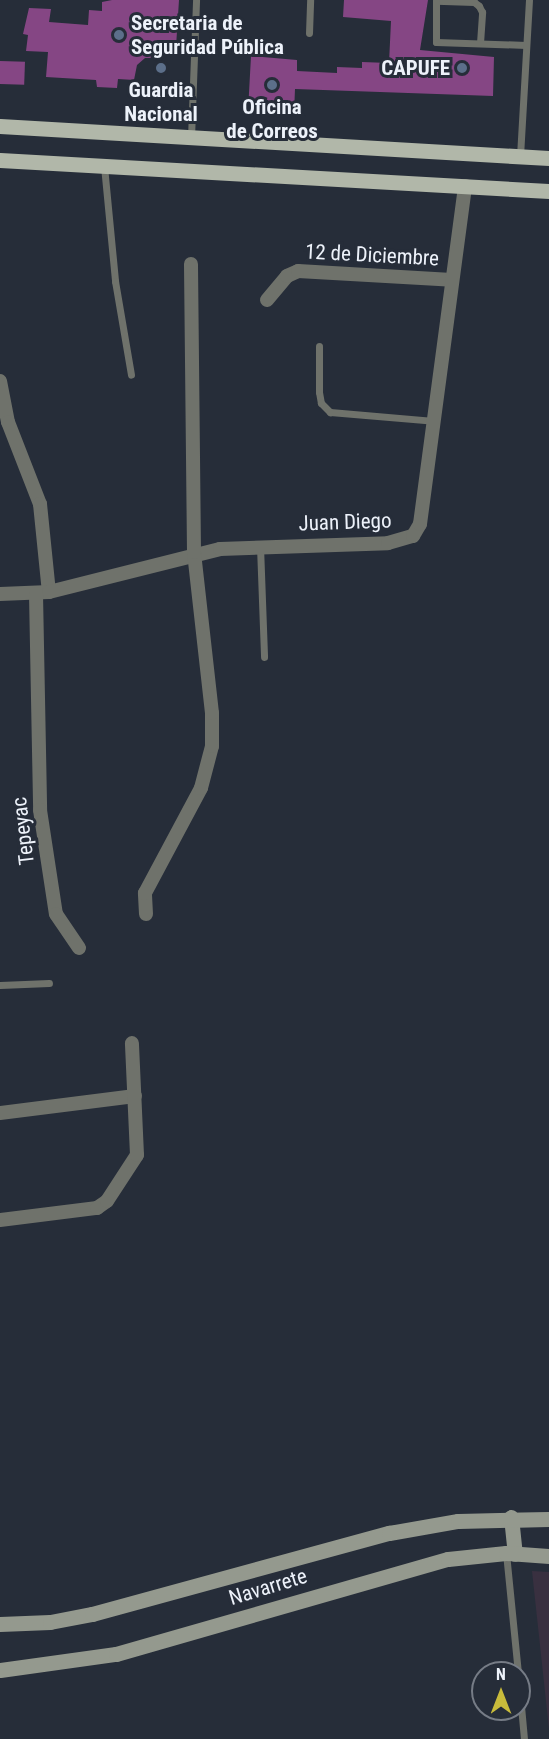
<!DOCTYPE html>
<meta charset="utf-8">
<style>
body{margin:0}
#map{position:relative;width:549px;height:1739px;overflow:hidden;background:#262d39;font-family:"Roboto Condensed",sans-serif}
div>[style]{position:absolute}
.education>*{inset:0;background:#393040}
.building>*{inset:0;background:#854684;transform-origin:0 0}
.lane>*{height:7px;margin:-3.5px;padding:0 3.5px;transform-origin:3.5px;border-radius:3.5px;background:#6f726b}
.street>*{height:14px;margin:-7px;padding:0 7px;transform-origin:7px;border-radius:7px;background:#6f726b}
.secondary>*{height:15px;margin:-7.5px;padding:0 7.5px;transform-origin:7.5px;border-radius:7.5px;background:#94998e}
.primary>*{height:15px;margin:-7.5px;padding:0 7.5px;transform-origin:7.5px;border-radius:7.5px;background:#b1b7a9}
.dots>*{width:16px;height:16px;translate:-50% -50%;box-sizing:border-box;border:3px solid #262d39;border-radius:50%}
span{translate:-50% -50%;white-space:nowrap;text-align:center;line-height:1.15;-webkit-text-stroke:6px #262d39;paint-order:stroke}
.poi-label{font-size:21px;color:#edf2fa;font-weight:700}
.left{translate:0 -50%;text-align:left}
.right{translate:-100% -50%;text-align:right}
.street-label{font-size:21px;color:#edf2fa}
.north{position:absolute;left:471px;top:1661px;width:60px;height:60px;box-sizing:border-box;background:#262d39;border:2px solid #767c86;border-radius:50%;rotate:0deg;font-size:16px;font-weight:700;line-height:24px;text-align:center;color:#edf2fa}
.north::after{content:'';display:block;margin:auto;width:21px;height:27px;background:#c8bb3b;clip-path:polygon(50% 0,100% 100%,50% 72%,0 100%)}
</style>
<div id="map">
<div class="education">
<div style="clip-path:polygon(532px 1571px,549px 1572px,549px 1729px)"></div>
</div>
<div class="building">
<div style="clip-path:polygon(112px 0,179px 0,176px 47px,158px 46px,157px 58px,145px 58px,137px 65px,134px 80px,118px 79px,117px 88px,97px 87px,96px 80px,46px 77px,48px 52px,26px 51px,28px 35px,23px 34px,29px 8px,51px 9px,49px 22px,88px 25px,89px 10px,102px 11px,102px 2px)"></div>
<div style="clip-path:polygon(344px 0,428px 0,420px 50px,494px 57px,493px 96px,295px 89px,294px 114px,248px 111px,251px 56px,297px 60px,297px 71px,337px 73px,337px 67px,362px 68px,362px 62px,389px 63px,391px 21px,343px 17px)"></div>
<div style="left:0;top:61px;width:25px;height:23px;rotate:2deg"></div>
</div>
<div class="lane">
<div style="left:309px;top:33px;width:33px;rotate:-88deg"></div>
<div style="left:480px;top:43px;width:31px;rotate:-86deg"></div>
<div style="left:482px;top:12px;width:7px;rotate:-117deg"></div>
<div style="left:479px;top:6px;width:6px;rotate:-141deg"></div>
<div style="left:474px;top:2px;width:38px;rotate:-178deg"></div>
<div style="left:436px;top:1px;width:41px;rotate:90deg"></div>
<div style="left:436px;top:42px;width:90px;rotate:1.9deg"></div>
<div style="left:191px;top:138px;width:138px;rotate:-87.9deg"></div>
<div style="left:520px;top:156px;width:156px;rotate:-86.7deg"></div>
<div style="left:104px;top:166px;width:116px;rotate:84.5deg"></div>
<div style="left:115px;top:281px;width:95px;rotate:80.3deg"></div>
<div style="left:319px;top:346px;width:46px;rotate:90deg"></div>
<div style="left:319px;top:392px;width:11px;rotate:80deg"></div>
<div style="left:321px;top:403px;width:13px;rotate:45deg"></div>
<div style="left:330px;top:412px;width:104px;rotate:4.9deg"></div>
<div style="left:260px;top:546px;width:111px;rotate:87.9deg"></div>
<div style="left:0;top:985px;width:49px;rotate:-2.3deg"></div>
<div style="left:506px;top:1553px;width:121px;rotate:84.3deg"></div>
<div style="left:519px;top:1684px;width:55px;rotate:84.8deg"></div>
</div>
<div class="street">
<div style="left:267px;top:300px;width:31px;rotate:-50deg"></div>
<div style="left:287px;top:276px;width:12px;rotate:-24deg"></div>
<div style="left:298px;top:271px;width:154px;rotate:3.3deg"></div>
<div style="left:0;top:381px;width:42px;rotate:79deg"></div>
<div style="left:8px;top:422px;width:88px;rotate:68.7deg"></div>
<div style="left:40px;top:504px;width:88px;rotate:84.2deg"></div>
<div style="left:0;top:594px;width:49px;rotate:-2.3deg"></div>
<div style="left:49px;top:592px;width:176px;rotate:-14.1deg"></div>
<div style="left:220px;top:549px;width:168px;rotate:-2deg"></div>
<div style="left:388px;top:543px;width:26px;rotate:-16deg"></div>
<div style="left:413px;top:536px;width:14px;rotate:-60deg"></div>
<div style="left:420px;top:524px;width:341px;rotate:-82.4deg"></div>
<div style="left:36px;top:594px;width:216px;rotate:88.9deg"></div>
<div style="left:40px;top:810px;width:105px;rotate:81.3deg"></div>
<div style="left:56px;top:914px;width:41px;rotate:55.9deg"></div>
<div style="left:146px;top:914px;width:21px;rotate:-93deg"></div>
<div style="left:145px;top:893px;width:119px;rotate:-61.9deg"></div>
<div style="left:201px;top:788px;width:43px;rotate:-75.3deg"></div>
<div style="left:212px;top:746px;width:33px;rotate:-90deg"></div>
<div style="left:212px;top:713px;width:162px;rotate:-96.4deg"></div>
<div style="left:194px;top:552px;width:288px;rotate:-90.6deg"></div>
<div style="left:0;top:1113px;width:136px;rotate:-7.2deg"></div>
<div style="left:0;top:1220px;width:98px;rotate:-7.1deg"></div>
<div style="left:97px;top:1208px;width:12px;rotate:-35deg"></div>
<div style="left:107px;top:1201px;width:55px;rotate:-56.9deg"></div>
<div style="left:137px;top:1155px;width:112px;rotate:-92.6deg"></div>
</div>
<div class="secondary">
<div style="left:511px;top:1517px;width:37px;rotate:84deg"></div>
<div style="left:0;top:1624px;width:50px;rotate:-2.3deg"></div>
<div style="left:50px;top:1622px;width:43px;rotate:-10.8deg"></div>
<div style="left:92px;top:1614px;width:308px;rotate:-15.3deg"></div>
<div style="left:389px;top:1533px;width:70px;rotate:-9.9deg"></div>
<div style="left:458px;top:1521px;width:91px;rotate:-1.3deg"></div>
<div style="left:0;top:1670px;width:117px;rotate:-7.9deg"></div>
<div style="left:116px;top:1654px;width:345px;rotate:-16deg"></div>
<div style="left:448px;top:1559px;width:58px;rotate:-5.9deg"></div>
<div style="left:506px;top:1553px;width:43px;rotate:4deg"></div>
</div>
<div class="primary">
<div style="left:0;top:126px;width:550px;rotate:3.34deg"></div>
<div style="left:0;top:160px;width:550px;rotate:3.23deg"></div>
</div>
<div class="dots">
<div style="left:119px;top:35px;background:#5c6f8a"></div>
<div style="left:161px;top:68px;background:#5c6f8a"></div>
<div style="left:462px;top:68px;background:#5c6f8a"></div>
<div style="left:272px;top:85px;background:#5c6f8a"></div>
</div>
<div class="poi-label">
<span class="left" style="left:131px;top:35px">Secretaria de<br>Seguridad Pública</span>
<span class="right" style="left:450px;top:68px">CAPUFE</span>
<span style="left:161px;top:102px">Guardia<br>Nacional</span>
<span style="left:272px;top:119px">Oficina<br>de Correos</span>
</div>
<div class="street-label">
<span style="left:372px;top:255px;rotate:3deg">12 de Diciembre</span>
<span style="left:345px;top:522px;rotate:-2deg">Juan Diego</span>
<span style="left:23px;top:831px;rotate:-97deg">Tepeyac</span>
<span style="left:268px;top:1587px;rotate:-17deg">Navarrete</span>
</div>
<div class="north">N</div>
</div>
